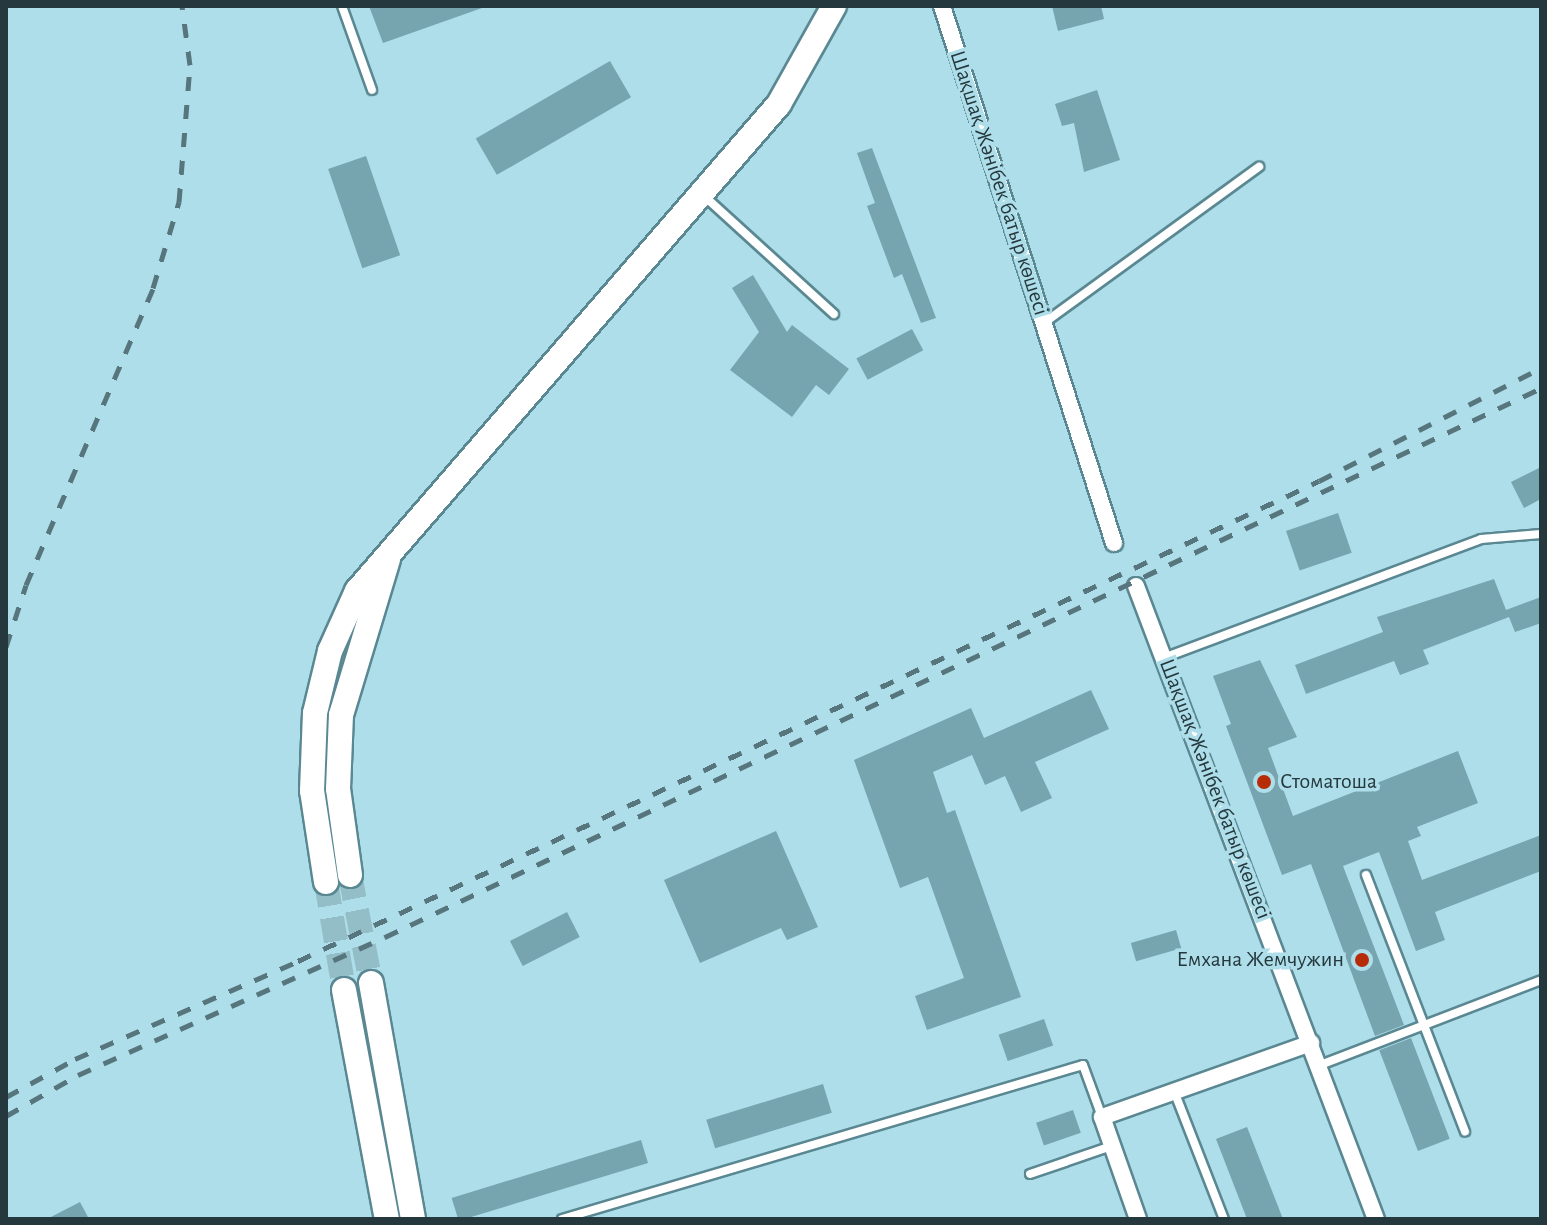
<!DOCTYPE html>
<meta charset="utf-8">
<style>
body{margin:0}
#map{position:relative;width:1547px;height:1225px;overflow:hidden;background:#aedee9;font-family:"Alegreya Sans",sans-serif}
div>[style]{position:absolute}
.building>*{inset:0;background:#76a4af;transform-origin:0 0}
.secondary-tunnel>*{height:24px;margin-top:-12px;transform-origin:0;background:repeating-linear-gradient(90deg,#93bdc7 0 24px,transparent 0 36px)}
.roads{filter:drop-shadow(2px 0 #5a8892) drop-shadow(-2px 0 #5a8892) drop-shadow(0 2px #5a8892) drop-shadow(0 -2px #5a8892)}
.lane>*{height:8px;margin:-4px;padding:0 4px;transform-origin:4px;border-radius:4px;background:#fff}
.street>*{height:16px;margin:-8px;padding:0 8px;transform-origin:8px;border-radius:8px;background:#fff}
.secondary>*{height:24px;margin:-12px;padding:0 12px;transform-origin:12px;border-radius:12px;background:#fff}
.rail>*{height:5px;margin-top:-2.5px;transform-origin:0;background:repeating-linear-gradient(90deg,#57757c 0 14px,transparent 0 28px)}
.dots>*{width:22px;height:22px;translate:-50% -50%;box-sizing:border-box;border:4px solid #aedee9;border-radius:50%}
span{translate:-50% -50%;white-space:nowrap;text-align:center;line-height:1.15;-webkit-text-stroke:7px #aedee9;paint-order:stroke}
.street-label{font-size:22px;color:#25383d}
.poi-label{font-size:22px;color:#25383d}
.left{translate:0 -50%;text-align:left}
.right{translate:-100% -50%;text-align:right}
.frame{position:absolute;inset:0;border:8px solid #25383d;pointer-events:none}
</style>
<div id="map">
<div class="building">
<div style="clip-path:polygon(369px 6px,481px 6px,482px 8px,383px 43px)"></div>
<div style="clip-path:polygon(1052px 6px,1101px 6px,1104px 19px,1058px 31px)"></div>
<div style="left:610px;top:61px;width:42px;height:155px;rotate:60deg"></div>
<div style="clip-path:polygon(1097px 90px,1120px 160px,1084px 172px,1074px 123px,1062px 126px,1055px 104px)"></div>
<div style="clip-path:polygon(872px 148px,936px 318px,921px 323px,902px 274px,894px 278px,867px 206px,875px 203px,857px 153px)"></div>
<div style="left:366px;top:156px;width:105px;height:40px;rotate:71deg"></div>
<div style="clip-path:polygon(753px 275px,787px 332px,792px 325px,849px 369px,829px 395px,816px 385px,792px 417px,730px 370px,759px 332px,732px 288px)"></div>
<div style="left:912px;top:329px;width:24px;height:63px;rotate:62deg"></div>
<div style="clip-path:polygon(1541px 467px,1541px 499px,1524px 508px,1511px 482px)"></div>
<div style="left:1338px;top:513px;width:42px;height:55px;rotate:71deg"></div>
<div style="clip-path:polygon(1494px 579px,1506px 610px,1541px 597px,1541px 623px,1515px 632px,1509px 617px,1423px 650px,1429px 664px,1400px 675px,1394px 661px,1306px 694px,1295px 665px,1383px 632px,1377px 617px)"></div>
<div style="clip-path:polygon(1260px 660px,1297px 737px,1268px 748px,1293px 816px,1458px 751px,1478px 803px,1417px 827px,1421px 836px,1408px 841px,1422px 880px,1541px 835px,1541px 871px,1435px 912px,1445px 940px,1416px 951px,1379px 852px,1343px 866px,1404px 1025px,1375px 1036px,1311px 864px,1282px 875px,1226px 726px,1231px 724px,1213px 676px)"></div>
<div style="clip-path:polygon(1091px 690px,1109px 729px,1035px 762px,1052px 798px,1021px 812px,1005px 776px,985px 785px,972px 755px,933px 772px,947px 813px,955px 810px,1021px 997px,927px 1030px,915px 996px,964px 978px,928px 877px,900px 888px,854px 760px,971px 708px,984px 738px)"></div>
<div style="clip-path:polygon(776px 831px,818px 927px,787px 940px,781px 928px,700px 963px,664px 880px)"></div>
<div style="left:567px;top:912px;width:28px;height:64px;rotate:63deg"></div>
<div style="left:1176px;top:930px;width:19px;height:47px;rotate:74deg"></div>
<div style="left:1044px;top:1019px;width:28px;height:48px;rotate:71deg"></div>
<div style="left:1411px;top:1038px;width:108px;height:34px;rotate:69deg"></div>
<div style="left:823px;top:1084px;width:30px;height:122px;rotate:73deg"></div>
<div style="left:1073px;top:1110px;width:24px;height:39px;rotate:71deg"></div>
<div style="clip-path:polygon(1247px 1127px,1283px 1219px,1247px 1219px,1216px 1139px)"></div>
<div style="left:641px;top:1140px;width:24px;height:198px;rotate:73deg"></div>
<div style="clip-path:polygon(80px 1202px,89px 1219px,47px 1219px)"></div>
</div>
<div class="secondary-tunnel">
<div style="left:350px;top:875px;width:110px;rotate:79deg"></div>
<div style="left:326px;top:882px;width:109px;rotate:80.5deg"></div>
</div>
<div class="roads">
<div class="lane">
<div style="left:342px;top:6px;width:89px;rotate:70.3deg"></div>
<div style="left:703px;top:195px;width:177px;rotate:42.3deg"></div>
<div style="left:1044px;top:323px;width:266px;rotate:-36deg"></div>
<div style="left:1166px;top:657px;width:336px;rotate:-20.5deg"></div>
<div style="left:1481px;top:539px;width:60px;rotate:-4.8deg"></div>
<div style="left:1366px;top:875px;width:275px;rotate:68.9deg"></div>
<div style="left:1320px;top:1065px;width:237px;rotate:-21deg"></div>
<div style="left:1174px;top:1091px;width:137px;rotate:68.7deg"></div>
<div style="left:1030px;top:1174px;width:87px;rotate:-18.9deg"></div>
<div style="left:562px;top:1219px;width:543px;rotate:-16.47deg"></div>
<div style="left:1083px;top:1065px;width:55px;rotate:69.9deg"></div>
</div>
<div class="street">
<div style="left:942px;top:6px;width:564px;rotate:72.24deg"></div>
<div style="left:1136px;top:586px;width:677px;rotate:69.24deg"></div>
<div style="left:1138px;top:1219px;width:108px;rotate:-109.4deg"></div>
<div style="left:1102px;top:1117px;width:222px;rotate:-19.5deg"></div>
</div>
<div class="secondary">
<div style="left:350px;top:875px;width:87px;rotate:-97.9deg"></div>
<div style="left:338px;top:789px;width:74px;rotate:-87.7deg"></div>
<div style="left:341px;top:715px;width:163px;rotate:-73.2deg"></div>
<div style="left:326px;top:882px;width:92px;rotate:-98.7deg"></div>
<div style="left:312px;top:791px;width:78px;rotate:-87.8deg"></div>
<div style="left:315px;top:713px;width:64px;rotate:-76.4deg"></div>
<div style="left:330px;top:651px;width:66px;rotate:-65.8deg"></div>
<div style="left:357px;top:591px;width:644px;rotate:-49.09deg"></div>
<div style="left:779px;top:104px;width:112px;rotate:-60.7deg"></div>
<div style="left:371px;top:983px;width:240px;rotate:79.9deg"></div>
<div style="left:344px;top:990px;width:233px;rotate:79.4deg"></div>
</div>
</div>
<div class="rail">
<div style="left:6px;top:647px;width:65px;rotate:-72.1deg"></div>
<div style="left:26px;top:585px;width:323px;rotate:-66.8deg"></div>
<div style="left:153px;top:288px;width:90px;rotate:-73.2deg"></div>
<div style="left:179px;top:202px;width:137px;rotate:-85.4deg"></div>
<div style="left:190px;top:65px;width:60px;rotate:-97.7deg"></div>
<div style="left:6px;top:1097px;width:79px;rotate:-28.8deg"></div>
<div style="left:75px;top:1059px;width:244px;rotate:-23.7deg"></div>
<div style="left:298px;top:961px;width:1128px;rotate:-25.18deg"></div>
<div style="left:1319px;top:481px;width:249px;rotate:-27deg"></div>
<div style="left:6px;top:1116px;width:83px;rotate:-29.7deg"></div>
<div style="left:78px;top:1075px;width:337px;rotate:-24.2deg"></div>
<div style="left:385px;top:937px;width:1280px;rotate:-25.4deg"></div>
</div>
<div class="dots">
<div style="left:1264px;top:782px;background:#b72c08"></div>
<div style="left:1362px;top:960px;background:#b72c08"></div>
</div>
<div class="street-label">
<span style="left:999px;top:183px;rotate:72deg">Шақшақ Жәнібек батыр көшесі</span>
<span style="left:1215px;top:789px;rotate:69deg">Шақшақ Жәнібек батыр көшесі</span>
</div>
<div class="poi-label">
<span class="left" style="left:1280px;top:782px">Стоматоша</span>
<span class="right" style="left:1344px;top:960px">Емхана Жемчужин</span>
</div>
<div class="frame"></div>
</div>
